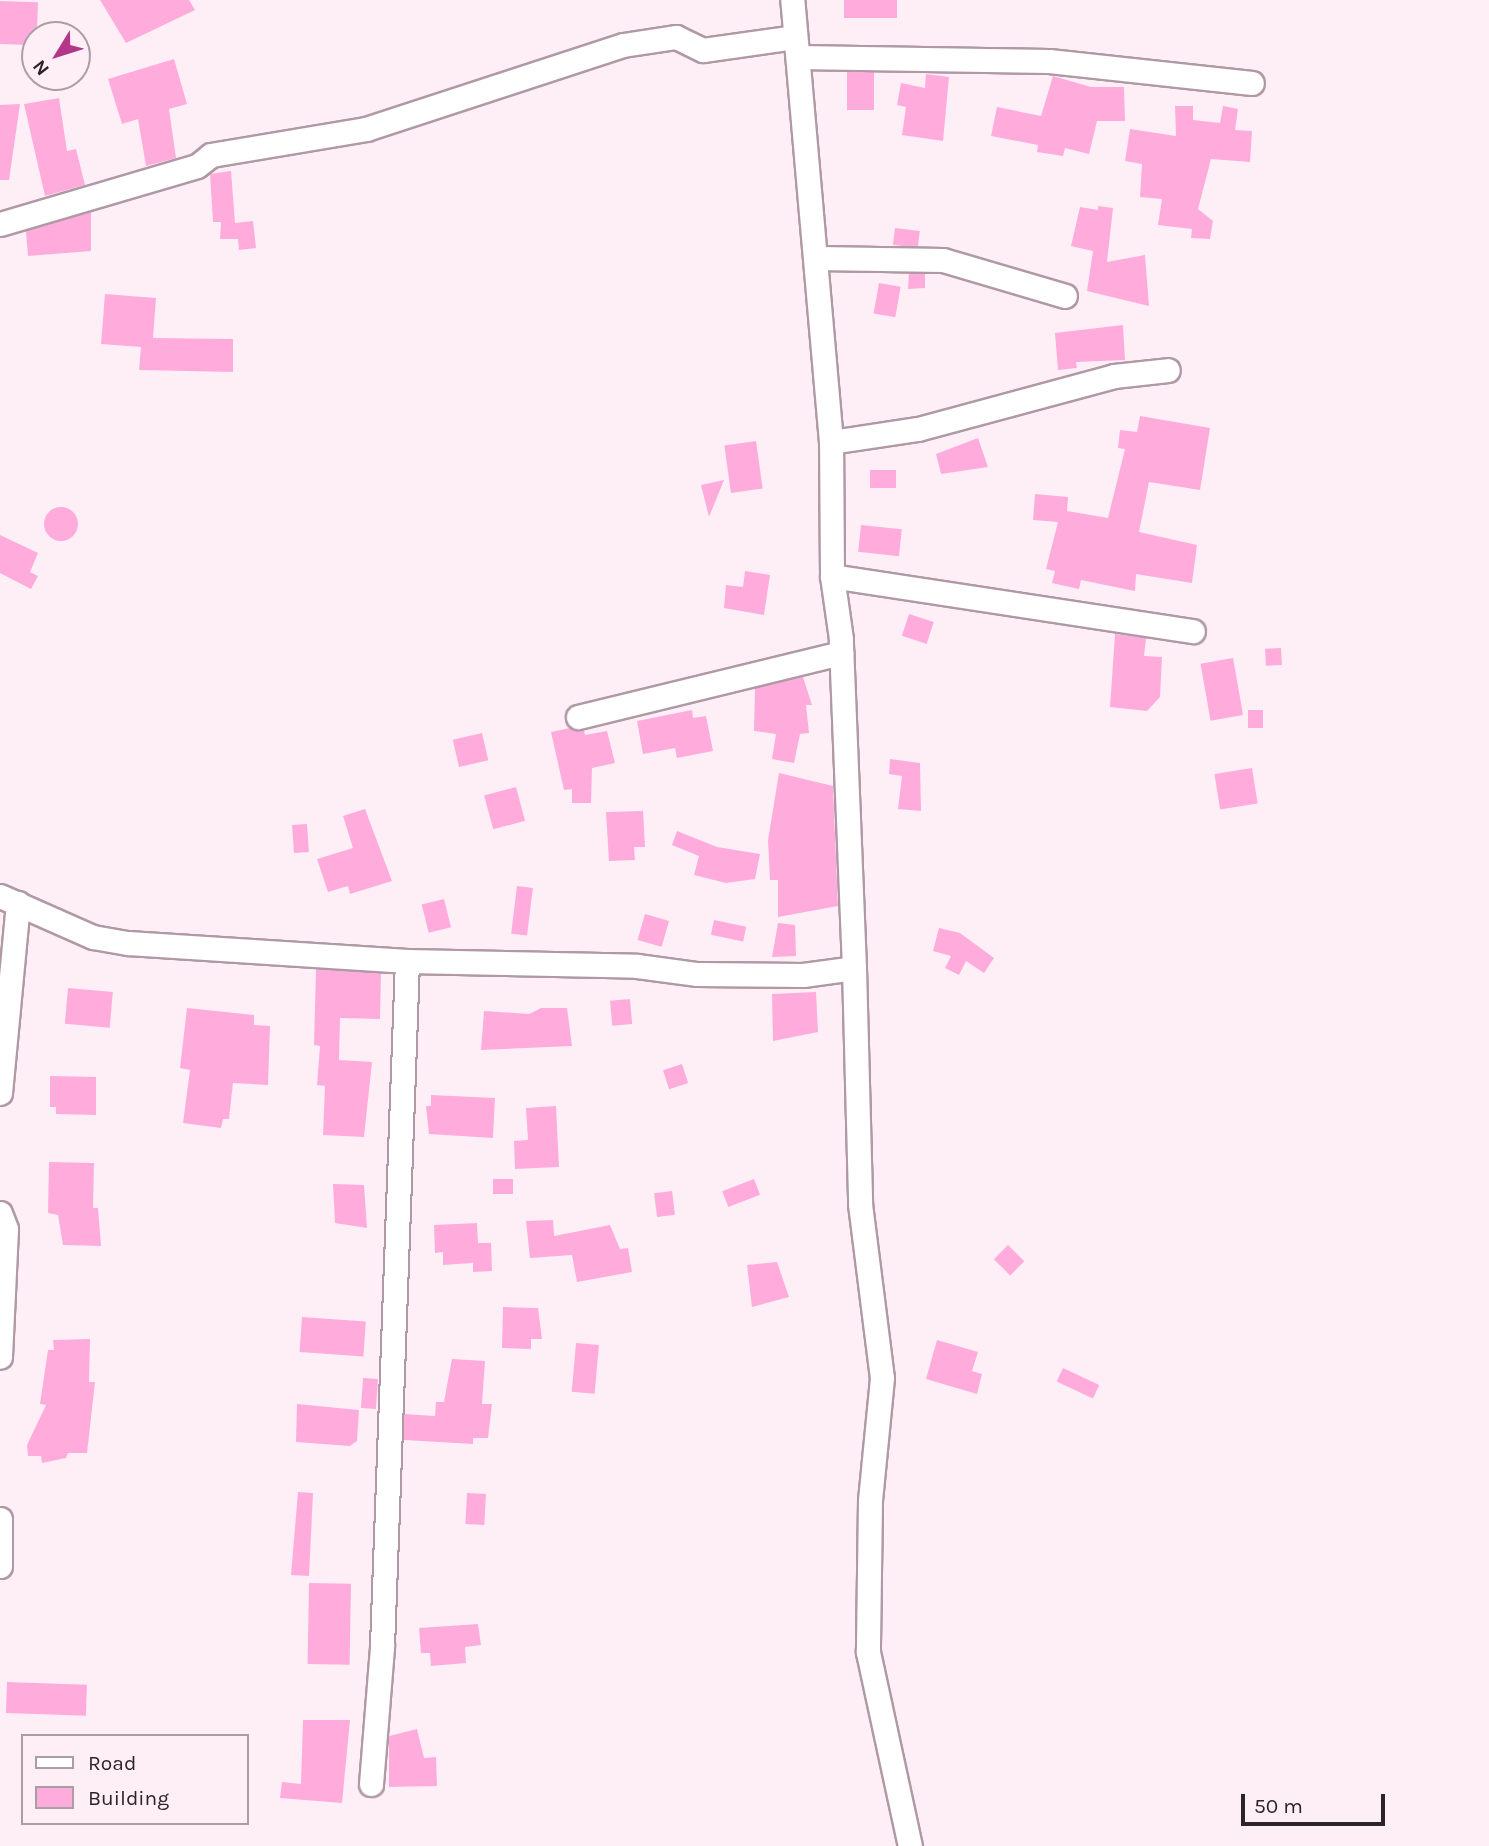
<!DOCTYPE html>
<style>
body{margin:0}
#map{position:relative;width:1489px;height:1846px;overflow:hidden;background:#feeff7;font-family:Karla,sans-serif}
div>[style]{position:absolute}
.building>*{inset:0;background:#ffacdd;transform-origin:0 0}
.round{border-radius:50%}
.roads{filter:drop-shadow(2px 0 #b099a5) drop-shadow(-2px 0 #b099a5) drop-shadow(0 2px #b099a5) drop-shadow(0 -2px #b099a5)}
.minor>*{height:23px;margin:-11.5px;padding:0 11.5px;transform-origin:11.5px;border-radius:11.5px;background:#fff}
span{translate:-50% -50%;white-space:nowrap;text-align:center;line-height:1.15;-webkit-text-stroke:7px #feeff7;paint-order:stroke}
.legend{position:absolute;left:21px;top:1734px;width:228px;height:91px;box-sizing:border-box;background:#feeff7;border:2px solid #aa9ea5;margin:0;padding:9px 12px;list-style:none;font-size:21px;color:#2d2429}
.legend li{display:flex;align-items:center;gap:14px;height:35px}
.legend b{width:35px;border:2px solid #aa9ea5}
.north{position:absolute;left:21px;top:21px;width:70px;height:70px;box-sizing:border-box;background:#feeff7;border:2px solid #aa9ea5;border-radius:50%;rotate:232deg;font-size:19px;font-weight:700;line-height:28px;text-align:center;color:#2d2429}
.north::after{content:'';display:block;margin:auto;width:24px;height:32px;background:#b23789;clip-path:polygon(50% 0,100% 100%,50% 72%,0 100%)}
.scale{position:absolute;left:1241px;top:1794px;width:144px;height:32px;box-sizing:border-box;border:4px solid #2d2429;border-top:0;padding-left:9px;font-size:21px;line-height:24px;white-space:nowrap;color:#2d2429;-webkit-text-stroke:5px #feeff7;paint-order:stroke}
</style>
<div id="map">
<div class="building">
<div style="clip-path:polygon(100px 0,189px 0,195px 10px,126px 43px)"></div>
<div style="left:844px;top:0;width:53px;height:18px"></div>
<div style="left:0;top:1px;width:38px;height:43px;rotate:2deg"></div>
<div style="clip-path:polygon(174px 59px,187px 104px,169px 109px,176px 158px,146px 166px,138px 119px,122px 124px,108px 79px)"></div>
<div style="left:847px;top:72px;width:27px;height:38px"></div>
<div style="clip-path:polygon(926px 74px,949px 77px,943px 141px,902px 135px,906px 107px,897px 105px,901px 83px,925px 88px)"></div>
<div style="clip-path:polygon(1053px 76px,1091px 87px,1124px 87px,1125px 121px,1097px 121px,1089px 154px,1065px 148px,1063px 156px,1037px 152px,1038px 145px,991px 136px,997px 107px,1041px 116px)"></div>
<div style="clip-path:polygon(59px 98px,67px 151px,76px 149px,85px 185px,45px 196px,24px 104px)"></div>
<div style="clip-path:polygon(20px 104px,9px 180px,0 180px,0 105px)"></div>
<div style="clip-path:polygon(1175px 106px,1193px 106px,1193px 120px,1220px 123px,1223px 106px,1238px 109px,1235px 130px,1252px 131px,1250px 162px,1211px 159px,1198px 209px,1213px 221px,1210px 239px,1191px 238px,1192px 229px,1158px 225px,1162px 199px,1140px 197px,1142px 164px,1125px 161px,1130px 129px,1176px 136px)"></div>
<div style="clip-path:polygon(231px 171px,235px 223px,253px 221px,256px 248px,239px 250px,238px 239px,220px 239px,221px 222px,213px 222px,210px 174px)"></div>
<div style="clip-path:polygon(1098px 206px,1113px 208px,1107px 262px,1145px 255px,1149px 306px,1087px 291px,1093px 251px,1071px 246px,1080px 207px,1098px 210px)"></div>
<div style="clip-path:polygon(91px 212px,91px 251px,28px 256px,26px 231px)"></div>
<div style="left:895px;top:228px;width:25px;height:17px;rotate:7deg"></div>
<div style="clip-path:polygon(909px 273px,925px 274px,925px 288px,908px 289px)"></div>
<div style="left:879px;top:283px;width:22px;height:31px;rotate:10deg"></div>
<div style="clip-path:polygon(105px 294px,156px 298px,153px 338px,233px 339px,233px 372px,139px 370px,141px 347px,101px 344px)"></div>
<div style="clip-path:polygon(1123px 325px,1125px 360px,1076px 362px,1077px 368px,1058px 370px,1055px 333px)"></div>
<div style="clip-path:polygon(1140px 416px,1210px 428px,1200px 490px,1149px 482px,1139px 532px,1197px 545px,1192px 583px,1136px 574px,1135px 591px,1081px 580px,1079px 589px,1052px 583px,1055px 571px,1046px 569px,1058px 522px,1033px 520px,1035px 494px,1068px 497px,1067px 511px,1108px 518px,1125px 449px,1118px 448px,1120px 430px,1137px 432px)"></div>
<div style="clip-path:polygon(978px 438px,988px 467px,941px 474px,936px 454px)"></div>
<div style="left:756px;top:441px;width:48px;height:32px;rotate:82deg"></div>
<div style="left:870px;top:470px;width:26px;height:18px"></div>
<div style="clip-path:polygon(724px 480px,709px 517px,701px 485px)"></div>
<div class="round" style="left:44px;top:507px;width:34px;height:34px"></div>
<div style="left:861px;top:525px;width:41px;height:27px;rotate:6deg"></div>
<div style="clip-path:polygon(0 535px,38px 553px,30px 572px,38px 576px,31px 589px,0 573px)"></div>
<div style="clip-path:polygon(745px 571px,770px 575px,764px 615px,724px 608px,726px 585px,743px 587px)"></div>
<div style="left:909px;top:614px;width:26px;height:23px;rotate:18deg"></div>
<div style="clip-path:polygon(1115px 634px,1146px 638px,1144px 656px,1162px 657px,1160px 697px,1147px 711px,1110px 707px)"></div>
<div style="left:1281px;top:648px;width:17px;height:16px;rotate:87deg"></div>
<div style="left:1233px;top:658px;width:58px;height:33px;rotate:80deg"></div>
<div style="clip-path:polygon(803px 677px,812px 705px,806px 705px,809px 733px,800px 734px,794px 763px,772px 759px,776px 734px,754px 731px,755px 688px)"></div>
<div style="clip-path:polygon(692px 710px,693px 718px,706px 716px,713px 751px,677px 758px,675px 748px,643px 754px,637px 721px)"></div>
<div style="left:1263px;top:710px;width:18px;height:15px;rotate:90deg"></div>
<div style="clip-path:polygon(570px 728px,584px 730px,585px 735px,607px 731px,615px 763px,592px 768px,591px 803px,572px 803px,572px 789px,564px 790px,551px 732px)"></div>
<div style="left:482px;top:733px;width:28px;height:30px;rotate:77deg"></div>
<div style="clip-path:polygon(890px 759px,920px 763px,921px 811px,898px 809px,902px 776px,889px 774px)"></div>
<div style="left:1252px;top:768px;width:36px;height:38px;rotate:81deg"></div>
<div style="clip-path:polygon(779px 773px,833px 786px,838px 906px,778px 917px,778px 880px,770px 880px,768px 840px)"></div>
<div style="left:516px;top:787px;width:35px;height:33px;rotate:75deg"></div>
<div style="clip-path:polygon(365px 809px,392px 881px,350px 894px,348px 886px,328px 892px,317px 859px,353px 848px,343px 816px)"></div>
<div style="clip-path:polygon(643px 811px,645px 847px,634px 847px,635px 860px,609px 861px,606px 812px)"></div>
<div style="left:307px;top:824px;width:28px;height:15px;rotate:86deg"></div>
<div style="clip-path:polygon(677px 831px,717px 847px,760px 854px,755px 879px,726px 883px,694px 875px,699px 856px,672px 845px)"></div>
<div style="left:517px;top:886px;width:16px;height:48px;rotate:7deg"></div>
<div style="left:444px;top:899px;width:29px;height:23px;rotate:76deg"></div>
<div style="left:645px;top:914px;width:25px;height:27px;rotate:16deg"></div>
<div style="left:714px;top:920px;width:33px;height:15px;rotate:12deg"></div>
<div style="clip-path:polygon(778px 923px,795px 925px,796px 956px,772px 957px)"></div>
<div style="clip-path:polygon(939px 928px,960px 933px,994px 958px,984px 973px,966px 961px,959px 975px,945px 968px,951px 956px,933px 951px)"></div>
<div style="clip-path:polygon(316px 969px,381px 973px,380px 1019px,340px 1018px,339px 1060px,372px 1062px,364px 1137px,323px 1135px,325px 1086px,317px 1085px,320px 1046px,314px 1045px)"></div>
<div style="left:68px;top:988px;width:45px;height:36px;rotate:5deg"></div>
<div style="clip-path:polygon(816px 992px,818px 1032px,773px 1041px,772px 994px)"></div>
<div style="left:630px;top:999px;width:25px;height:20px;rotate:85deg"></div>
<div style="clip-path:polygon(187px 1008px,254px 1015px,254px 1025px,270px 1026px,268px 1085px,233px 1083px,229px 1119px,223px 1119px,221px 1128px,183px 1123px,190px 1070px,180px 1068px)"></div>
<div style="clip-path:polygon(541px 1008px,567px 1008px,572px 1046px,481px 1050px,484px 1011px,529px 1014px)"></div>
<div style="left:682px;top:1064px;width:20px;height:20px;rotate:72deg"></div>
<div style="clip-path:polygon(50px 1076px,96px 1077px,96px 1115px,56px 1114px,56px 1107px,50px 1107px)"></div>
<div style="clip-path:polygon(431px 1095px,495px 1098px,493px 1138px,429px 1134px,426px 1106px,431px 1106px)"></div>
<div style="clip-path:polygon(556px 1106px,559px 1167px,515px 1169px,514px 1141px,528px 1140px,526px 1108px)"></div>
<div style="clip-path:polygon(49px 1162px,94px 1163px,93px 1208px,98px 1208px,101px 1246px,63px 1245px,58px 1215px,48px 1213px)"></div>
<div style="left:493px;top:1179px;width:20px;height:15px"></div>
<div style="left:754px;top:1179px;width:17px;height:34px;rotate:69deg"></div>
<div style="clip-path:polygon(333px 1184px,364px 1185px,367px 1228px,335px 1223px)"></div>
<div style="left:672px;top:1191px;width:24px;height:18px;rotate:83deg"></div>
<div style="clip-path:polygon(553px 1220px,554px 1236px,610px 1225px,620px 1249px,628px 1248px,632px 1272px,577px 1282px,572px 1255px,530px 1258px,526px 1221px)"></div>
<div style="clip-path:polygon(477px 1223px,478px 1243px,491px 1243px,492px 1271px,473px 1272px,473px 1263px,443px 1265px,443px 1252px,435px 1253px,434px 1225px)"></div>
<div style="left:1008px;top:1245px;width:23px;height:20px;rotate:45deg"></div>
<div style="clip-path:polygon(777px 1262px,789px 1297px,752px 1307px,747px 1265px)"></div>
<div style="clip-path:polygon(503px 1307px,538px 1308px,542px 1339px,531px 1339px,531px 1349px,502px 1348px)"></div>
<div style="left:302px;top:1317px;width:64px;height:35px;rotate:4deg"></div>
<div style="clip-path:polygon(90px 1339px,89px 1382px,95px 1382px,87px 1453px,68px 1453px,66px 1458px,42px 1463px,41px 1456px,28px 1456px,27px 1445px,46px 1405px,40px 1404px,48px 1350px,54px 1350px,53px 1340px)"></div>
<div style="clip-path:polygon(937px 1340px,978px 1352px,972px 1371px,982px 1374px,977px 1394px,926px 1379px)"></div>
<div style="left:576px;top:1343px;width:23px;height:49px;rotate:5deg"></div>
<div style="clip-path:polygon(452px 1359px,485px 1361px,482px 1404px,492px 1404px,488px 1438px,473px 1438px,473px 1444px,404px 1440px,404px 1414px,435px 1416px,436px 1402px,444px 1402px)"></div>
<div style="left:1063px;top:1368px;width:40px;height:15px;rotate:25deg"></div>
<div style="left:363px;top:1378px;width:15px;height:30px;rotate:4deg"></div>
<div style="clip-path:polygon(297px 1404px,359px 1410px,357px 1441px,350px 1446px,296px 1442px)"></div>
<div style="clip-path:polygon(298px 1492px,313px 1493px,309px 1576px,291px 1575px)"></div>
<div style="left:467px;top:1493px;width:19px;height:31px;rotate:3deg"></div>
<div style="left:309px;top:1583px;width:42px;height:81px;rotate:1deg"></div>
<div style="clip-path:polygon(478px 1624px,481px 1645px,465px 1647px,466px 1663px,431px 1666px,430px 1653px,421px 1653px,419px 1628px)"></div>
<div style="left:7px;top:1682px;width:80px;height:31px;rotate:2deg"></div>
<div style="clip-path:polygon(303px 1720px,350px 1720px,342px 1803px,280px 1798px,282px 1782px,301px 1784px)"></div>
<div style="clip-path:polygon(417px 1729px,424px 1758px,436px 1757px,437px 1786px,389px 1787px,389px 1736px)"></div>
</div>
<div class="roads">
<div class="minor">
<div style="left:798px;top:57px;width:251px;rotate:0.9deg"></div>
<div style="left:1049px;top:61px;width:204px;rotate:6.2deg"></div>
<div style="left:0;top:224px;width:205px;rotate:-16.4deg"></div>
<div style="left:197px;top:166px;width:18px;rotate:-38deg"></div>
<div style="left:211px;top:155px;width:157px;rotate:-9.5deg"></div>
<div style="left:366px;top:129px;width:270px;rotate:-18.1deg"></div>
<div style="left:623px;top:45px;width:54px;rotate:-8.6deg"></div>
<div style="left:676px;top:37px;width:30px;rotate:26deg"></div>
<div style="left:703px;top:50px;width:92px;rotate:-8.1deg"></div>
<div style="left:818px;top:258px;width:125px;rotate:0.9deg"></div>
<div style="left:943px;top:260px;width:127px;rotate:16.4deg"></div>
<div style="left:831px;top:442px;width:88px;rotate:-8.5deg"></div>
<div style="left:918px;top:429px;width:203px;rotate:-15.1deg"></div>
<div style="left:1114px;top:376px;width:54px;rotate:-6.3deg"></div>
<div style="left:832px;top:576px;width:365px;rotate:8.7deg"></div>
<div style="left:578px;top:717px;width:271px;rotate:-13.7deg"></div>
<div style="left:0;top:896px;width:102px;rotate:23.8deg"></div>
<div style="left:93px;top:937px;width:36px;rotate:10deg"></div>
<div style="left:128px;top:943px;width:280px;rotate:3.7deg"></div>
<div style="left:407px;top:961px;width:230px;rotate:1.2deg"></div>
<div style="left:637px;top:966px;width:61px;rotate:7.6deg"></div>
<div style="left:697px;top:974px;width:106px;rotate:0.5deg"></div>
<div style="left:803px;top:975px;width:51px;rotate:-7.8deg"></div>
<div style="left:854px;top:968px;width:329px;rotate:-92.3deg"></div>
<div style="left:841px;top:639px;width:64px;rotate:-98.1deg"></div>
<div style="left:832px;top:576px;width:134px;rotate:-90.4deg"></div>
<div style="left:831px;top:442px;width:444px;rotate:-95deg"></div>
<div style="left:854px;top:968px;width:236px;rotate:88.5deg"></div>
<div style="left:860px;top:1204px;width:175px;rotate:82.8deg"></div>
<div style="left:882px;top:1378px;width:124px;rotate:95.6deg"></div>
<div style="left:870px;top:1501px;width:151px;rotate:90.8deg"></div>
<div style="left:868px;top:1652px;width:198px;rotate:77.8deg"></div>
<div style="left:0;top:1093px;width:191px;rotate:-84.6deg"></div>
<div style="left:0;top:1213px;width:17px;rotate:69deg"></div>
<div style="left:6px;top:1229px;width:128px;rotate:92.7deg"></div>
<div style="left:0;top:1519px;width:47px;rotate:90deg"></div>
<div style="left:371px;top:1784px;width:138px;rotate:-85.4deg"></div>
<div style="left:382px;top:1646px;width:685px;rotate:-87.91deg"></div>
</div>
</div>
<ul class="legend">
<li><b style="height:9px;background:#fff"></b>Road</li>
<li><b style="height:19px;background:#ffacdd"></b>Building</li>
</ul>
<div class="north">N</div>
<div class="scale">50 m</div>
</div>
